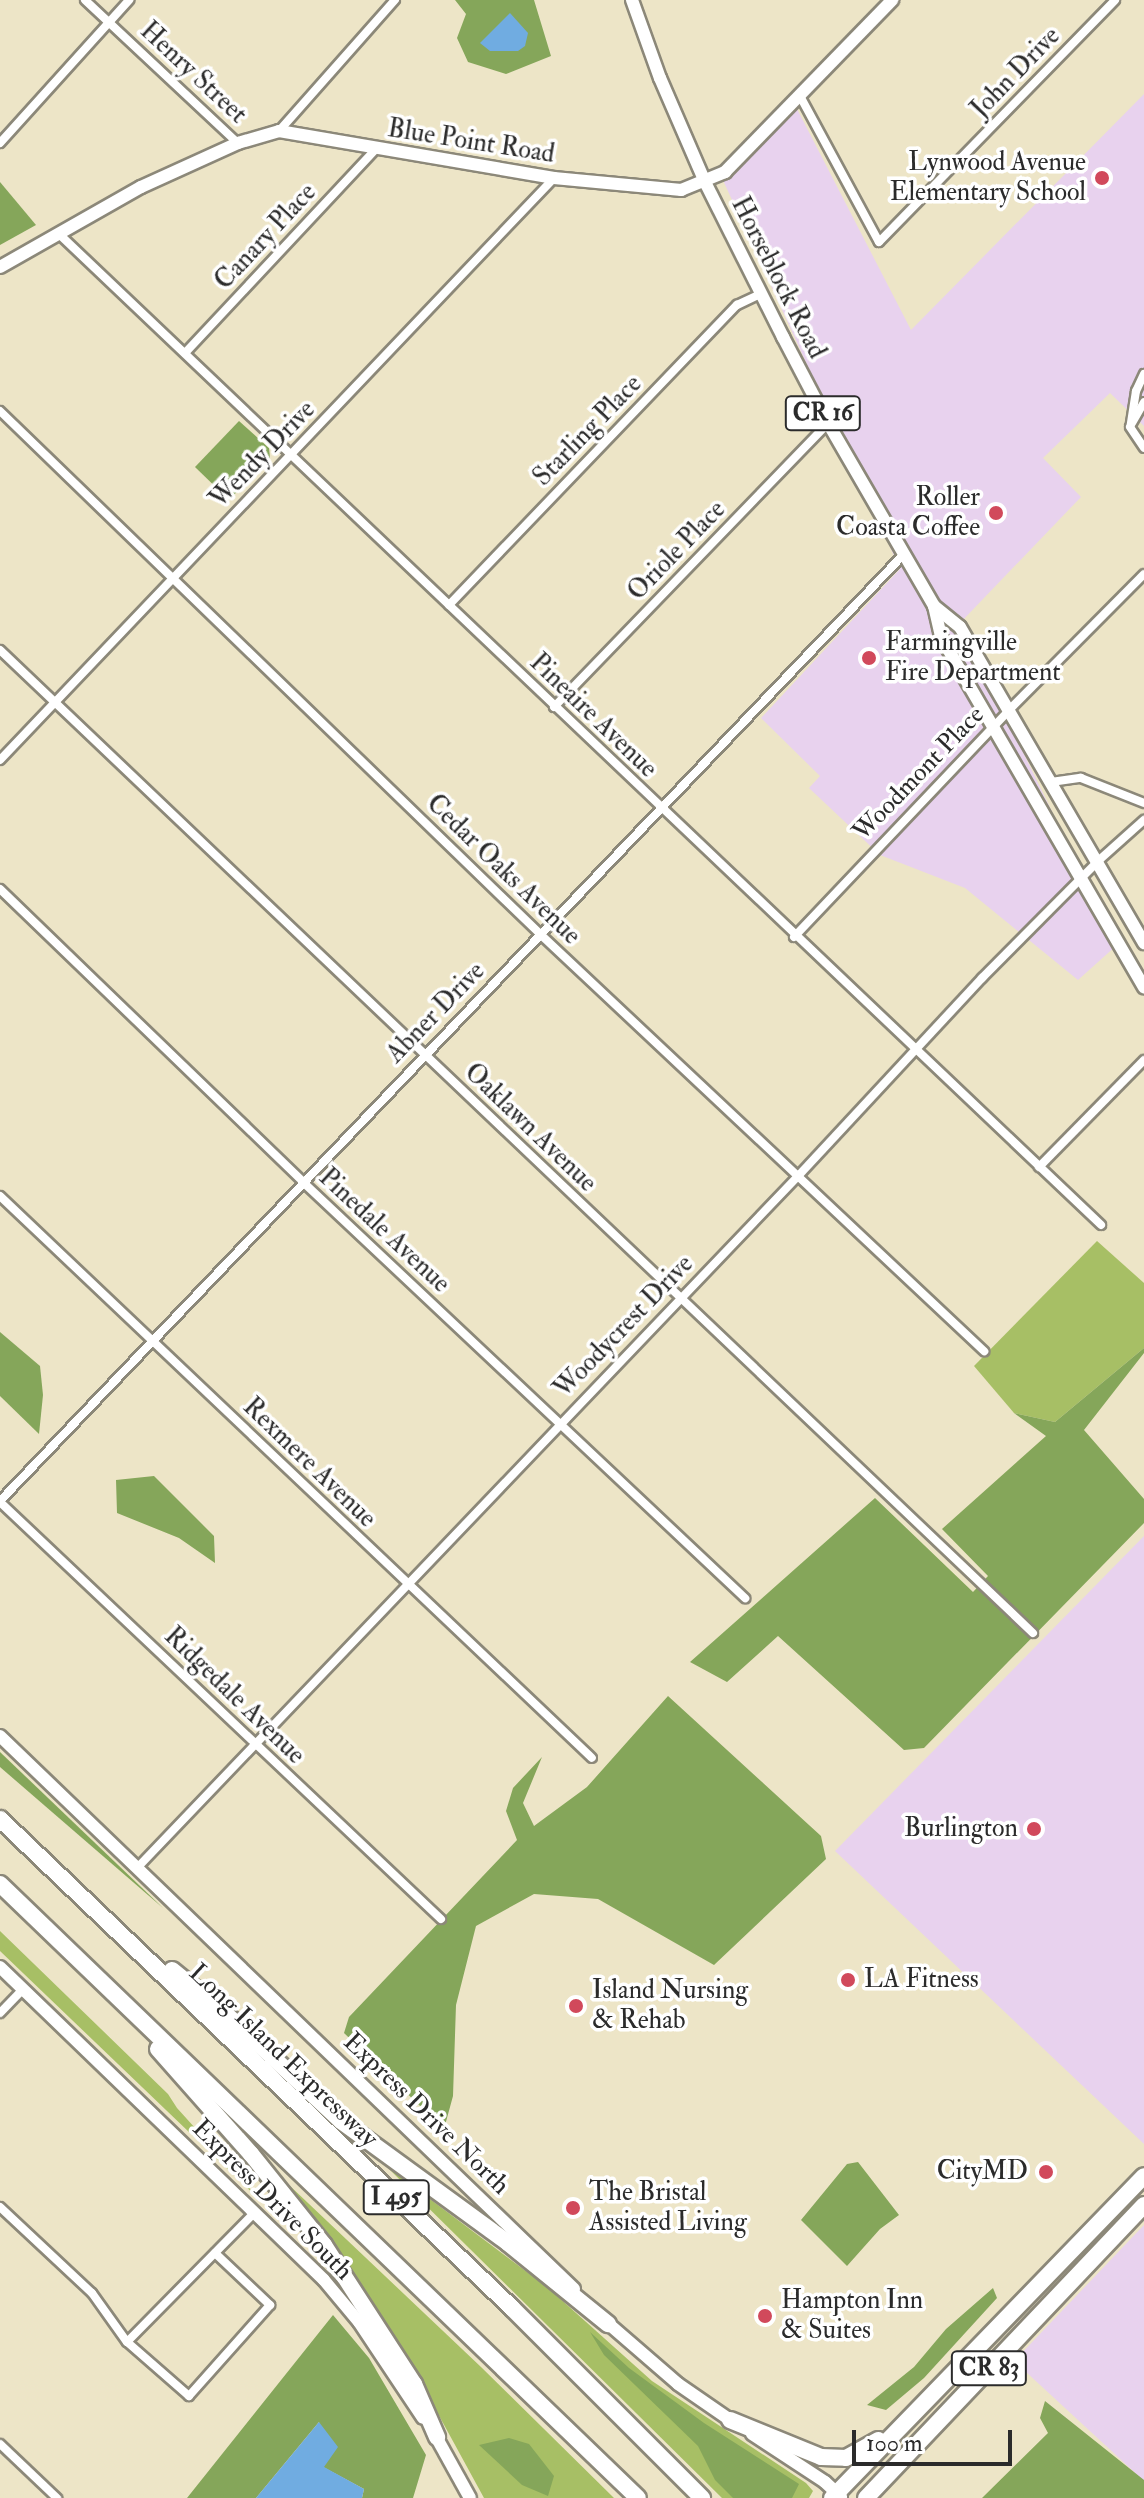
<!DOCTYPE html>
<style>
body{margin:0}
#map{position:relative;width:1144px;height:2498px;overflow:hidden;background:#ede5c7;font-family:"IM FELL Double Pica",serif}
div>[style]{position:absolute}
.built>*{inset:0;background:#e8d2ee}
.green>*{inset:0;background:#a7bf65}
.forest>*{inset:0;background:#85a65a}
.water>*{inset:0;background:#70ace1}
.roads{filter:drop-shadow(2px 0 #8c8879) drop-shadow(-2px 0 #8c8879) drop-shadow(0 2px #8c8879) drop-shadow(0 -2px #8c8879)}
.street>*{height:8px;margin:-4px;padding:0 4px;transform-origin:4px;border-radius:4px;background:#fff}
.secondary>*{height:12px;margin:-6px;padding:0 6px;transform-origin:6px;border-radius:6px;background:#fff}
.primary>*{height:12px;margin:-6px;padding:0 6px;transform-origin:6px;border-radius:6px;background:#fff}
.highway>*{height:16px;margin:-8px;padding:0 8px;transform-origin:8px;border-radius:8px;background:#fff}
.dots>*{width:22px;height:22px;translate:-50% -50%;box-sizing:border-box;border:4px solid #fff;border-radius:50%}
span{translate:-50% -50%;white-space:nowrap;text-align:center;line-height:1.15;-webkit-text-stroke:7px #fff;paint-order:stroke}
.shield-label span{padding:2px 6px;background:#fff;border:2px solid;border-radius:6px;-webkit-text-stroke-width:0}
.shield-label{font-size:24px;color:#2b2b2b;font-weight:700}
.street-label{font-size:26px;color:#2b2b2b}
.poi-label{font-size:26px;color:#2b2b2b}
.right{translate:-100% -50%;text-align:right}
.left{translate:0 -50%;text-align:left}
.scale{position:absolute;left:852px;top:2430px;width:160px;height:36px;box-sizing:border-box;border:4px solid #2b2b2b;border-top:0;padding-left:10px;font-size:24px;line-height:28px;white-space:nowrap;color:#2b2b2b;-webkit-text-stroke:6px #fff;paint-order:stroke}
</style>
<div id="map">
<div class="built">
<div style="clip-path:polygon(1144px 94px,1144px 426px,1110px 393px,1043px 458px,1081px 497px,960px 623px,1117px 945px,1078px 980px,965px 888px,880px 855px,809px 788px,820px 776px,761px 718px,900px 569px,722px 178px,796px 107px,911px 330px)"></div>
<div style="clip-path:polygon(1144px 1536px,1144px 2144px,835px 1851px)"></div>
<div style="clip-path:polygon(1144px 2225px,1144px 2481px,1014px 2361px)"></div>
</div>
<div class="green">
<div style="clip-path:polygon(1097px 1241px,1144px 1283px,1144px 1348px,1055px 1422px,1014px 1413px,974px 1366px)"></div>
<div style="clip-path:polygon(0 1931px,168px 2094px,177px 2108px,261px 2201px,0 1951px)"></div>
<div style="clip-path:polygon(386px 2166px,547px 2287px,652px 2381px,806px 2483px,813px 2491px,809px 2498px,722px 2498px)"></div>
<div style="clip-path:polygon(289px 2185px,481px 2367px,614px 2498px,484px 2498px,419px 2379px)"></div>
</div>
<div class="forest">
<div style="clip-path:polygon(455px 0,534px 0,551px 56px,506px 74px,468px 62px,457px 38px,466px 14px)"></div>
<div style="clip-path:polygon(0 182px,36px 225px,0 245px)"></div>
<div style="clip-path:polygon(239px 421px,269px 448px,270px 458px,229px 500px,195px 467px)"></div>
<div style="clip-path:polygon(0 1332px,40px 1366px,43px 1395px,39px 1434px,0 1396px)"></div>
<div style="clip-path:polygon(1144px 1348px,1144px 1353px,1084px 1430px,1144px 1499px,1144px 1523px,924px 1748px,904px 1750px,778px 1636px,727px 1682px,690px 1662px,875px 1498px,973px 1592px,988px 1576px,942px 1529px,1046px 1436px,1014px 1413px,1055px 1422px)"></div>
<div style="clip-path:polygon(154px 1476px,214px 1536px,215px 1563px,179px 1538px,117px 1513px,116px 1480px)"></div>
<div style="clip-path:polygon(668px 1696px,821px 1836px,826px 1859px,714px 1965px,598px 1899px,534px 1894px,476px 1926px,456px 2005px,453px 2096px,444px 2129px,344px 2033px,349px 2017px,517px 1840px,506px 1811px,513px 1788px,542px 1757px,523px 1803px,534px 1826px,587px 1787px)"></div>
<div style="clip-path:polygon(0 1752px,163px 1908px,0 1767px)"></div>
<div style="clip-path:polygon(858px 2162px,899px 2215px,880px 2229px,847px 2266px,801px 2220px,847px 2164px)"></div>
<div style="clip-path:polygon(993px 2288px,997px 2298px,924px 2378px,886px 2410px,867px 2405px,914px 2367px,946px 2329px)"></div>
<div style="clip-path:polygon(333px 2315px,369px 2358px,426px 2455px,413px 2498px,362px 2498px,364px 2489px,323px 2467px,319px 2422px,256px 2498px,187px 2498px)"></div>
<div style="clip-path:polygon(590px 2332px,629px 2368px,704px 2423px,799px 2484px,792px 2498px,733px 2498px,715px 2480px,698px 2446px,604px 2355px)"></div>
<div style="clip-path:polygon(1045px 2401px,1144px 2480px,1144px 2498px,982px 2498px,1048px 2433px,1040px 2418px)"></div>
<div style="clip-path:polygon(509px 2438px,529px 2444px,554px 2476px,548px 2496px,522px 2485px,479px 2445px)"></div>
</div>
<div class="water">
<div style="clip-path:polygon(510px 13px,528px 33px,525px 46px,518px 51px,490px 51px,480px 43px)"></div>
<div style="clip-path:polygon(319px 2422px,338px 2447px,324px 2467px,364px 2489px,362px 2498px,256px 2498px)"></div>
</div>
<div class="roads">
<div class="street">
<div style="left:85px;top:0;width:209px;rotate:43.1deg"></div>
<div style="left:800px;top:96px;width:166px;rotate:61.6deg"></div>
<div style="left:879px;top:242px;width:338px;rotate:-45.7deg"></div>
<div style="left:279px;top:131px;width:175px;rotate:-48.5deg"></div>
<div style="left:0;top:143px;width:193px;rotate:-47.9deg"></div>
<div style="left:59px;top:234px;width:1438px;rotate:43.56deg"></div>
<div style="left:185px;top:353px;width:279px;rotate:-46.9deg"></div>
<div style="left:1144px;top:374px;width:19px;rotate:115deg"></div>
<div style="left:1136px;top:391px;width:36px;rotate:99deg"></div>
<div style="left:1130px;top:427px;width:25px;rotate:56deg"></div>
<div style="left:0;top:411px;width:750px;rotate:44.08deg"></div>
<div style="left:539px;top:933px;width:611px;rotate:43.21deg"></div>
<div style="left:1132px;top:423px;width:24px;rotate:-60deg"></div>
<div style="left:449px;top:605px;width:416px;rotate:-46.2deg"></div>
<div style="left:737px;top:305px;width:26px;rotate:-25deg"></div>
<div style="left:0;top:650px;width:1426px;rotate:43.58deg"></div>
<div style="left:554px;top:707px;width:395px;rotate:-46deg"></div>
<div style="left:0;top:760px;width:804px;rotate:-46.41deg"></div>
<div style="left:1051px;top:782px;width:30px;rotate:-8deg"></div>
<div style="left:1081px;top:778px;width:68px;rotate:21.6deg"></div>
<div style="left:0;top:889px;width:423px;rotate:44deg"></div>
<div style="left:304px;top:1183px;width:606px;rotate:43.26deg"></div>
<div style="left:794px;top:937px;width:314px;rotate:-46.5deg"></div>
<div style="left:1010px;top:709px;width:190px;rotate:-45.2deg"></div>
<div style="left:1039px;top:1167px;width:150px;rotate:-45.5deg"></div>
<div style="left:0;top:1196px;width:816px;rotate:43.51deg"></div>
<div style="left:0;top:1501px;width:1308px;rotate:-46.33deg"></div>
<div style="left:0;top:1502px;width:607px;rotate:43.4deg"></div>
<div style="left:138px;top:1867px;width:957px;rotate:-46.31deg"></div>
<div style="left:799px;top:1175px;width:269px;rotate:-47.1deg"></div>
<div style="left:982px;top:978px;width:165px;rotate:-45.2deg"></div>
<div style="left:1098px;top:861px;width:62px;rotate:-41.7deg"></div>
<div style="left:0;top:2013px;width:33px;rotate:-46deg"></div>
<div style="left:0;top:2207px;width:126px;rotate:43.1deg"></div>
<div style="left:92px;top:2293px;width:60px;rotate:54.5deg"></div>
<div style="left:215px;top:2253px;width:76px;rotate:43.4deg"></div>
<div style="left:270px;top:2305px;width:122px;rotate:131.7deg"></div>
<div style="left:189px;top:2396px;width:82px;rotate:-138.9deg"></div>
<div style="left:127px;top:2342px;width:182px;rotate:-45.4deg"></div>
<div style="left:0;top:2444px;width:79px;rotate:43.5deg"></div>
</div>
<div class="secondary">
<div style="left:0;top:267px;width:162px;rotate:-29.6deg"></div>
<div style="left:141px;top:187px;width:107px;rotate:-24.4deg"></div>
<div style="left:238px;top:143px;width:43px;rotate:-16.3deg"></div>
<div style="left:279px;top:131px;width:279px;rotate:9.7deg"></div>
<div style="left:554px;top:178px;width:128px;rotate:5.4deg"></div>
<div style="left:681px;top:190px;width:48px;rotate:-22.2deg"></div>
<div style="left:725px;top:172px;width:240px;rotate:-45.8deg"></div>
<div style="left:0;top:1736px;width:797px;rotate:43.93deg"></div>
<div style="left:0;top:1967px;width:450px;rotate:44deg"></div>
<div style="left:324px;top:2280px;width:55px;rotate:50.2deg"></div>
<div style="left:359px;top:2322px;width:115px;rotate:56.3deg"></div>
<div style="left:603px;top:2319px;width:99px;rotate:40.9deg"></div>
<div style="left:678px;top:2384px;width:70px;rotate:34.6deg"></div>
<div style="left:434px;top:2433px;width:74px;rotate:61deg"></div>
<div style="left:752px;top:2434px;width:87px;rotate:33.3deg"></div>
<div style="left:825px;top:2482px;width:22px;rotate:43deg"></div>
</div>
<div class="primary">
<div style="left:632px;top:0;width:83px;rotate:70.3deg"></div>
<div style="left:660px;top:78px;width:113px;rotate:66.6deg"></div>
<div style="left:705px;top:182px;width:174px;rotate:63.3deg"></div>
<div style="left:783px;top:337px;width:97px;rotate:62.4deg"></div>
<div style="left:828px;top:423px;width:211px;rotate:59.9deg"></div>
<div style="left:934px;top:606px;width:32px;rotate:77deg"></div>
<div style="left:941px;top:637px;width:405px;rotate:59.9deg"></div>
<div style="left:934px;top:606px;width:33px;rotate:39deg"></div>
<div style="left:960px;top:627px;width:366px;rotate:59.8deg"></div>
</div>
<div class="highway">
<div style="left:0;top:1819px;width:708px;rotate:43.68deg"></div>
<div style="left:512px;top:2308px;width:269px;rotate:45deg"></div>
<div style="left:0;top:1884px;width:885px;rotate:43.9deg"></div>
<div style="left:172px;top:1970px;width:71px;rotate:39.3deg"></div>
<div style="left:227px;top:2015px;width:156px;rotate:42.9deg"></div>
<div style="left:341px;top:2121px;width:207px;rotate:36.1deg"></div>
<div style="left:508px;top:2243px;width:129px;rotate:39deg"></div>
<div style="left:158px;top:2049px;width:140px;rotate:48.5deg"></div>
<div style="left:251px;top:2154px;width:117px;rotate:51.3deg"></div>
<div style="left:324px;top:2245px;width:166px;rotate:57.1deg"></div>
<div style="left:414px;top:2384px;width:58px;rotate:66.5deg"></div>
<div style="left:730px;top:2420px;width:98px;rotate:22.1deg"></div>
<div style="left:821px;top:2457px;width:25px;rotate:2deg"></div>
<div style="left:846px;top:2458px;width:37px;rotate:-29deg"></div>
<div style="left:832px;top:2498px;width:448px;rotate:-45.9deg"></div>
<div style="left:866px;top:2498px;width:404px;rotate:-46.5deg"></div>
</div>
</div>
<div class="dots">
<div style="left:1102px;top:178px;background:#d1495b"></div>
<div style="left:996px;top:513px;background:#d1495b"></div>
<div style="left:869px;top:658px;background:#d1495b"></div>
<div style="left:1034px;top:1829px;background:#d1495b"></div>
<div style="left:848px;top:1980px;background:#d1495b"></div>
<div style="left:576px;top:2006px;background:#d1495b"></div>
<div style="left:1046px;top:2172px;background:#d1495b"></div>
<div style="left:573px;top:2208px;background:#d1495b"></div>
<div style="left:765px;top:2316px;background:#d1495b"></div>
</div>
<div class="shield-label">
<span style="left:823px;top:413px">CR 16</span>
<span style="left:396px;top:2197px">I 495</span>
<span style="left:989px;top:2368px">CR 83</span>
</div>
<div class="street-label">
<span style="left:193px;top:73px;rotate:43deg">Henry Street</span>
<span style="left:1016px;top:73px;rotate:-46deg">John Drive</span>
<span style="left:471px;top:142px;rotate:9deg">Blue Point Road</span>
<span style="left:266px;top:237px;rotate:-47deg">Canary Place</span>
<span style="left:778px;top:278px;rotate:63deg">Horseblock Road</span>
<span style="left:588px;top:431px;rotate:-46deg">Starling Place</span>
<span style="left:263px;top:455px;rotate:-46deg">Wendy Drive</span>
<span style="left:677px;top:551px;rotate:-46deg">Oriole Place</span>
<span style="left:593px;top:716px;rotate:44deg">Pineaire Avenue</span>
<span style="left:919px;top:774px;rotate:-46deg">Woodmont Place</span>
<span style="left:503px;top:870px;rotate:44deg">Cedar Oaks Avenue</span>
<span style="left:436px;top:1013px;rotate:-46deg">Abner Drive</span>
<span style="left:530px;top:1128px;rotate:44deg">Oaklawn Avenue</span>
<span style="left:384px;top:1231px;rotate:43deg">Pinedale Avenue</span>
<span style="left:624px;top:1327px;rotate:-46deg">Woodycrest Drive</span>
<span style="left:309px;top:1463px;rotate:44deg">Rexmere Avenue</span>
<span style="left:234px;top:1696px;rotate:44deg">Ridgedale Avenue</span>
<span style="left:283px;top:2056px;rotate:44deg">Long Island Expressway</span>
<span style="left:426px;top:2114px;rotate:44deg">Express Drive North</span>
<span style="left:272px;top:2200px;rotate:45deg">Express Drive South</span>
</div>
<div class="poi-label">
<span class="right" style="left:1086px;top:178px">Lynwood Avenue<br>Elementary School</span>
<span class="right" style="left:980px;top:513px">Roller<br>Coasta Coffee</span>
<span class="left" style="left:885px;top:658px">Farmingville<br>Fire Department</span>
<span class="right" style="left:1018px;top:1829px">Burlington</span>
<span class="left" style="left:864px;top:1980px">LA Fitness</span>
<span class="left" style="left:592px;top:2006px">Island Nursing<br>&amp; Rehab</span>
<span class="right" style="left:1028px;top:2172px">CityMD</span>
<span class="left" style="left:589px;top:2208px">The Bristal<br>Assisted Living</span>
<span class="left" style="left:781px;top:2316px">Hampton Inn<br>&amp; Suites</span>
</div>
<div class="scale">100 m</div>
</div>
